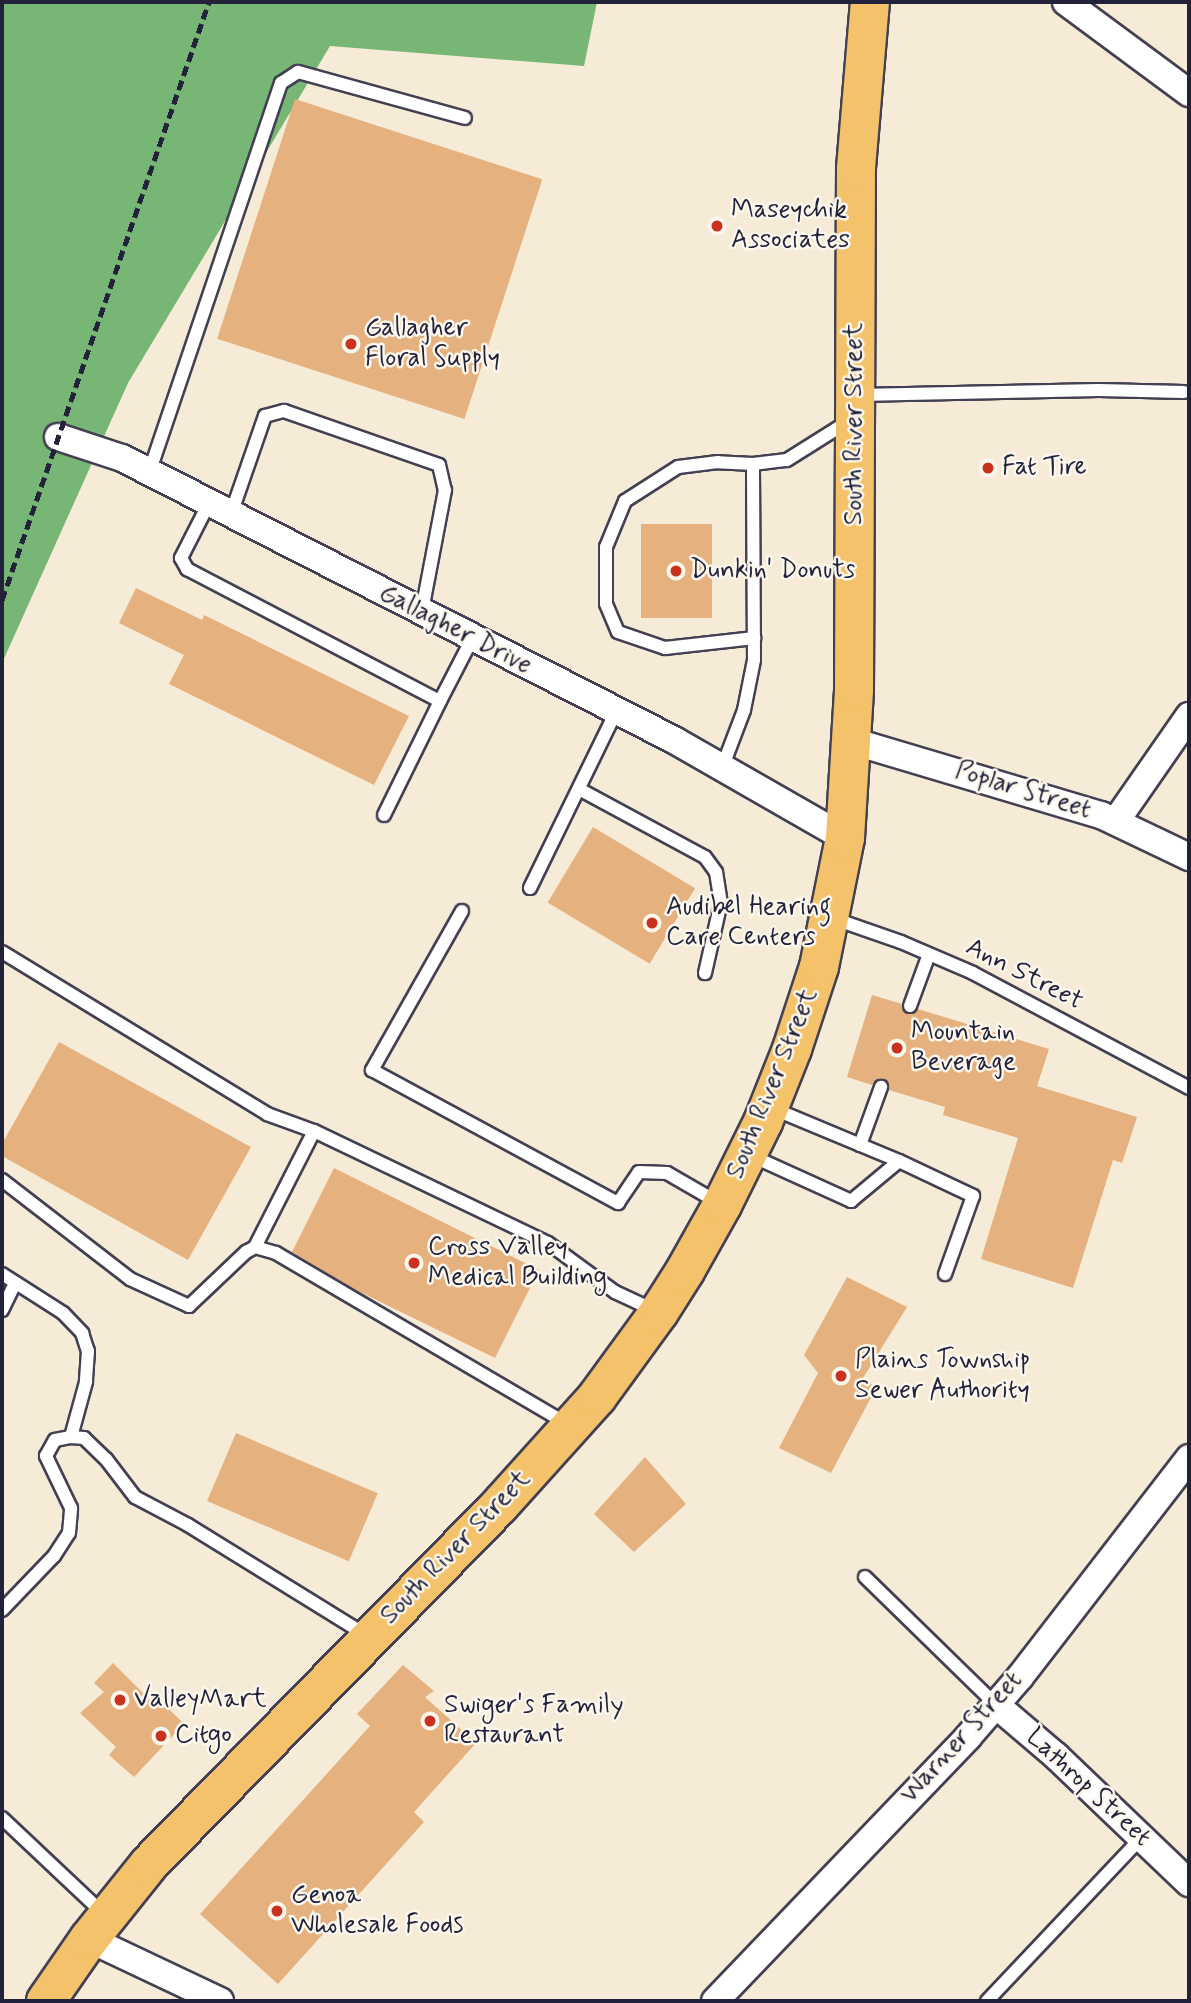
<!DOCTYPE html>
<style>
body{margin:0}
#map{position:relative;width:1191px;height:2003px;overflow:hidden;background:#f6ebd6;font-family:Mynerve,sans-serif}
div>[style]{position:absolute}
.forest>*{inset:0;background:#78b675}
.building>*{inset:0;background:#e5b17f;transform-origin:0 0}
.roads{filter:drop-shadow(2px 0 #424052) drop-shadow(-2px 0 #424052) drop-shadow(0 2px #424052) drop-shadow(0 -2px #424052)}
.lane>*{height:12px;margin:-6px;padding:0 6px;transform-origin:6px;border-radius:6px;background:#fff}
.street>*{height:26px;margin:-13px;padding:0 13px;transform-origin:13px;border-radius:13px;background:#fff}
.primary>*{height:38px;margin:-19px;padding:0 19px;transform-origin:19px;border-radius:19px;background:#f4c26a}
.rail>*{height:5px;margin-top:-2.5px;transform-origin:0;background:repeating-linear-gradient(90deg,#22223b 0 10px,transparent 0 15px)}
.dots>*{width:19px;height:19px;translate:-50% -50%;box-sizing:border-box;border:4px solid #fbf7ec;border-radius:50%}
span{translate:-50% -50%;white-space:nowrap;text-align:center;line-height:1.15;-webkit-text-stroke:5px #fbf7ec;paint-order:stroke}
.poi-label{font-size:26px;color:#22223b}
.left{translate:0 -50%;text-align:left}
.street-label{font-size:26px;color:#22223b}
.frame{position:absolute;inset:0;border:4px solid #22223b;pointer-events:none}
</style>
<div id="map">
<div class="forest">
<div style="clip-path:polygon(2px 2px,597px 2px,584px 66px,330px 46px,128px 383px,2px 663px)"></div>
</div>
<div class="building">
<div style="left:295px;top:99px;width:260px;height:252px;rotate:18deg"></div>
<div style="left:641px;top:524px;width:71px;height:94px"></div>
<div style="clip-path:polygon(136px 588px,202px 620px,204px 615px,409px 716px,374px 785px,169px 684px,184px 655px,119px 623px)"></div>
<div style="left:593px;top:827px;width:119px;height:88px;rotate:31deg"></div>
<div style="clip-path:polygon(872px 995px,902px 1004px,908px 1014px,918px 1009px,1049px 1049px,1037px 1086px,1137px 1117px,1122px 1163px,1113px 1160px,1073px 1288px,981px 1259px,1018px 1138px,943px 1115px,945px 1107px,889px 1090px,888px 1082px,883px 1079px,876px 1080px,872px 1085px,847px 1077px)"></div>
<div style="clip-path:polygon(59px 1042px,251px 1147px,188px 1260px,2px 1156px,2px 1144px)"></div>
<div style="clip-path:polygon(334px 1168px,539px 1270px,495px 1358px,352px 1288px,292px 1252px)"></div>
<div style="clip-path:polygon(847px 1277px,907px 1307px,863px 1378px,876px 1388px,831px 1473px,779px 1448px,818px 1373px,804px 1355px)"></div>
<div style="left:236px;top:1433px;width:154px;height:74px;rotate:23deg"></div>
<div style="clip-path:polygon(645px 1457px,686px 1504px,634px 1552px,594px 1514px)"></div>
<div style="clip-path:polygon(113px 1663px,156px 1706px,161px 1701px,184px 1724px,134px 1777px,109px 1755px,116px 1747px,80px 1713px,104px 1692px,94px 1683px)"></div>
<div style="clip-path:polygon(403px 1665px,434px 1691px,425px 1697px,476px 1743px,414px 1812px,424px 1822px,278px 1984px,200px 1914px,370px 1726px,357px 1714px)"></div>
</div>
<div class="roads">
<div class="lane">
<div style="left:858px;top:395px;width:241px;rotate:-1.2deg"></div>
<div style="left:1099px;top:390px;width:85px;rotate:1.3deg"></div>
<div style="left:753px;top:464px;width:35px;rotate:-177deg"></div>
<div style="left:718px;top:462px;width:40px;rotate:172.9deg"></div>
<div style="left:678px;top:467px;width:63px;rotate:147.3deg"></div>
<div style="left:625px;top:501px;width:50px;rotate:112.4deg"></div>
<div style="left:606px;top:547px;width:57px;rotate:90deg"></div>
<div style="left:606px;top:604px;width:30px;rotate:67deg"></div>
<div style="left:618px;top:632px;width:50px;rotate:18.8deg"></div>
<div style="left:665px;top:648px;width:90px;rotate:-6.4deg"></div>
<div style="left:149px;top:473px;width:412px;rotate:-71.3deg"></div>
<div style="left:281px;top:83px;width:20px;rotate:-33deg"></div>
<div style="left:298px;top:72px;width:173px;rotate:15.4deg"></div>
<div style="left:209px;top:503px;width:62px;rotate:117deg"></div>
<div style="left:181px;top:558px;width:13px;rotate:61deg"></div>
<div style="left:187px;top:569px;width:285px;rotate:27.6deg"></div>
<div style="left:440px;top:701px;width:70px;rotate:-62.7deg"></div>
<div style="left:231px;top:514px;width:104px;rotate:-70.9deg"></div>
<div style="left:265px;top:416px;width:20px;rotate:-15deg"></div>
<div style="left:284px;top:411px;width:164px;rotate:19.2deg"></div>
<div style="left:439px;top:465px;width:26px;rotate:77deg"></div>
<div style="left:445px;top:490px;width:123px;rotate:100.8deg"></div>
<div style="left:722px;top:768px;width:62px;rotate:-69.2deg"></div>
<div style="left:744px;top:710px;width:51px;rotate:-78.7deg"></div>
<div style="left:754px;top:660px;width:196px;rotate:-90.3deg"></div>
<div style="left:753px;top:464px;width:34px;rotate:-7deg"></div>
<div style="left:787px;top:460px;width:73px;rotate:-32.2deg"></div>
<div style="left:579px;top:789px;width:143px;rotate:28.4deg"></div>
<div style="left:705px;top:857px;width:19px;rotate:54deg"></div>
<div style="left:716px;top:872px;width:30px;rotate:81deg"></div>
<div style="left:721px;top:902px;width:73px;rotate:102.7deg"></div>
<div style="left:384px;top:815px;width:127px;rotate:-63.8deg"></div>
<div style="left:530px;top:888px;width:196px;rotate:-64deg"></div>
<div style="left:462px;top:911px;width:183px;rotate:119.5deg"></div>
<div style="left:372px;top:1070px;width:280px;rotate:28.4deg"></div>
<div style="left:618px;top:1203px;width:37px;rotate:-56deg"></div>
<div style="left:639px;top:1172px;width:28px;rotate:2deg"></div>
<div style="left:667px;top:1173px;width:60px;rotate:30deg"></div>
<div style="left:832px;top:918px;width:73px;rotate:19.2deg"></div>
<div style="left:901px;top:942px;width:78px;rotate:23.3deg"></div>
<div style="left:973px;top:973px;width:245px;rotate:28deg"></div>
<div style="left:2px;top:952px;width:311px;rotate:31.4deg"></div>
<div style="left:267px;top:1114px;width:50px;rotate:19.9deg"></div>
<div style="left:314px;top:1131px;width:259px;rotate:25.6deg"></div>
<div style="left:548px;top:1243px;width:83px;rotate:36.2deg"></div>
<div style="left:615px;top:1292px;width:45px;rotate:24.9deg"></div>
<div style="left:910px;top:1006px;width:55px;rotate:-69.9deg"></div>
<div style="left:860px;top:1145px;width:62px;rotate:-70.1deg"></div>
<div style="left:752px;top:1156px;width:109px;rotate:24.4deg"></div>
<div style="left:851px;top:1201px;width:62px;rotate:-39.8deg"></div>
<div style="left:899px;top:1161px;width:135px;rotate:-157.4deg"></div>
<div style="left:899px;top:1161px;width:82px;rotate:25.3deg"></div>
<div style="left:973px;top:1196px;width:83px;rotate:109.7deg"></div>
<div style="left:2px;top:1180px;width:162px;rotate:37.7deg"></div>
<div style="left:130px;top:1279px;width:65px;rotate:24.6deg"></div>
<div style="left:189px;top:1306px;width:79px;rotate:-43.5deg"></div>
<div style="left:246px;top:1252px;width:10px;rotate:-29deg"></div>
<div style="left:255px;top:1247px;width:22px;rotate:16deg"></div>
<div style="left:276px;top:1253px;width:338px;rotate:30.4deg"></div>
<div style="left:255px;top:1247px;width:130px;rotate:-63deg"></div>
<div style="left:2px;top:1274px;width:72px;rotate:32.6deg"></div>
<div style="left:63px;top:1313px;width:28px;rotate:46deg"></div>
<div style="left:82px;top:1333px;width:19px;rotate:72deg"></div>
<div style="left:88px;top:1351px;width:31px;rotate:94deg"></div>
<div style="left:86px;top:1382px;width:57px;rotate:105.3deg"></div>
<div style="left:2px;top:1310px;width:30px;rotate:-64deg"></div>
<div style="left:865px;top:1577px;width:182px;rotate:44.3deg"></div>
<div style="left:2px;top:1610px;width:75px;rotate:-46.1deg"></div>
<div style="left:54px;top:1556px;width:27px;rotate:-57deg"></div>
<div style="left:69px;top:1533px;width:25px;rotate:-85deg"></div>
<div style="left:71px;top:1508px;width:58px;rotate:-115.7deg"></div>
<div style="left:46px;top:1456px;width:18px;rotate:-61deg"></div>
<div style="left:55px;top:1440px;width:16px;rotate:-11deg"></div>
<div style="left:71px;top:1437px;width:13px;rotate:4deg"></div>
<div style="left:84px;top:1438px;width:30px;rotate:44deg"></div>
<div style="left:106px;top:1459px;width:48px;rotate:52.7deg"></div>
<div style="left:135px;top:1497px;width:60px;rotate:27.8deg"></div>
<div style="left:188px;top:1525px;width:211px;rotate:31.7deg"></div>
<div style="left:2px;top:1818px;width:140px;rotate:43.3deg"></div>
<div style="left:987px;top:2001px;width:226px;rotate:-46.6deg"></div>
</div>
<div class="street">
<div style="left:1066px;top:2px;width:153px;rotate:36.5deg"></div>
<div style="left:58px;top:437px;width:67px;rotate:18.2deg"></div>
<div style="left:122px;top:458px;width:620px;rotate:27.06deg"></div>
<div style="left:674px;top:740px;width:197px;rotate:29.8deg"></div>
<div style="left:852px;top:741px;width:260px;rotate:16.6deg"></div>
<div style="left:1101px;top:815px;width:98px;rotate:25.5deg"></div>
<div style="left:1116px;top:821px;width:128px;rotate:-55.2deg"></div>
<div style="left:995px;top:1704px;width:80px;rotate:40.4deg"></div>
<div style="left:1056px;top:1756px;width:184px;rotate:43.7deg"></div>
<div style="left:89px;top:1939px;width:145px;rotate:25.3deg"></div>
<div style="left:715px;top:2001px;width:366px;rotate:-46.2deg"></div>
<div style="left:968px;top:1737px;width:79px;rotate:-49.1deg"></div>
<div style="left:1020px;top:1677px;width:277px;rotate:-52.3deg"></div>
</div>
<div class="primary">
<div style="left:46px;top:2001px;width:75px;rotate:-55.3deg"></div>
<div style="left:89px;top:1939px;width:96px;rotate:-51.3deg"></div>
<div style="left:149px;top:1864px;width:501px;rotate:-45.65deg"></div>
<div style="left:499px;top:1506px;width:147px;rotate:-48deg"></div>
<div style="left:597px;top:1397px;width:105px;rotate:-53.9deg"></div>
<div style="left:659px;top:1312px;width:49px;rotate:-57.6deg"></div>
<div style="left:685px;top:1271px;width:76px;rotate:-60.7deg"></div>
<div style="left:722px;top:1205px;width:93px;rotate:-63.7deg"></div>
<div style="left:763px;top:1122px;width:79px;rotate:-68.3deg"></div>
<div style="left:792px;top:1049px;width:86px;rotate:-71.8deg"></div>
<div style="left:819px;top:967px;width:132px;rotate:-78.6deg"></div>
<div style="left:845px;top:838px;width:148px;rotate:-86.5deg"></div>
<div style="left:854px;top:690px;width:522px;rotate:-89.78deg"></div>
<div style="left:856px;top:168px;width:167px;rotate:-85.2deg"></div>
</div>
</div>
<div class="rail">
<div style="left:2px;top:600px;width:633px;rotate:-70.91deg"></div>
</div>
<div class="dots">
<div style="left:717px;top:226px;background:#c8321e"></div>
<div style="left:351px;top:344px;background:#c8321e"></div>
<div style="left:988px;top:468px;background:#c8321e"></div>
<div style="left:676px;top:571px;background:#c8321e"></div>
<div style="left:652px;top:923px;background:#c8321e"></div>
<div style="left:897px;top:1048px;background:#c8321e"></div>
<div style="left:414px;top:1263px;background:#c8321e"></div>
<div style="left:841px;top:1376px;background:#c8321e"></div>
<div style="left:120px;top:1700px;background:#c8321e"></div>
<div style="left:430px;top:1721px;background:#c8321e"></div>
<div style="left:161px;top:1736px;background:#c8321e"></div>
<div style="left:277px;top:1911px;background:#c8321e"></div>
</div>
<div class="poi-label">
<span class="left" style="left:731px;top:226px">Maseychik<br>Associates</span>
<span class="left" style="left:365px;top:344px">Gallagher<br>Floral Supply</span>
<span class="left" style="left:1002px;top:468px">Fat Tire</span>
<span class="left" style="left:690px;top:571px">Dunkin' Donuts</span>
<span class="left" style="left:666px;top:923px">Audibel Hearing<br>Care Centers</span>
<span class="left" style="left:911px;top:1048px">Mountain<br>Beverage</span>
<span class="left" style="left:428px;top:1263px">Cross Valley<br>Medical Building</span>
<span class="left" style="left:855px;top:1376px">Plains Township<br>Sewer Authority</span>
<span class="left" style="left:134px;top:1700px">ValleyMart</span>
<span class="left" style="left:444px;top:1721px">Swiger's Family<br>Restaurant</span>
<span class="left" style="left:175px;top:1736px">Citgo</span>
<span class="left" style="left:291px;top:1911px">Genoa<br>Wholesale Foods</span>
</div>
<div class="street-label">
<span style="left:855px;top:424px;rotate:-90deg">South River Street</span>
<span style="left:455px;top:630px;rotate:27deg">Gallagher Drive</span>
<span style="left:1023px;top:791px;rotate:17deg">Poplar Street</span>
<span style="left:1024px;top:975px;rotate:27deg">Ann Street</span>
<span style="left:773px;top:1084px;rotate:-68deg">South River Street</span>
<span style="left:456px;top:1548px;rotate:-46deg">South River Street</span>
<span style="left:962px;top:1738px;rotate:-48deg">Warner Street</span>
<span style="left:1088px;top:1788px;rotate:43deg">Lathrop Street</span>
</div>
<div class="frame"></div>
</div>
